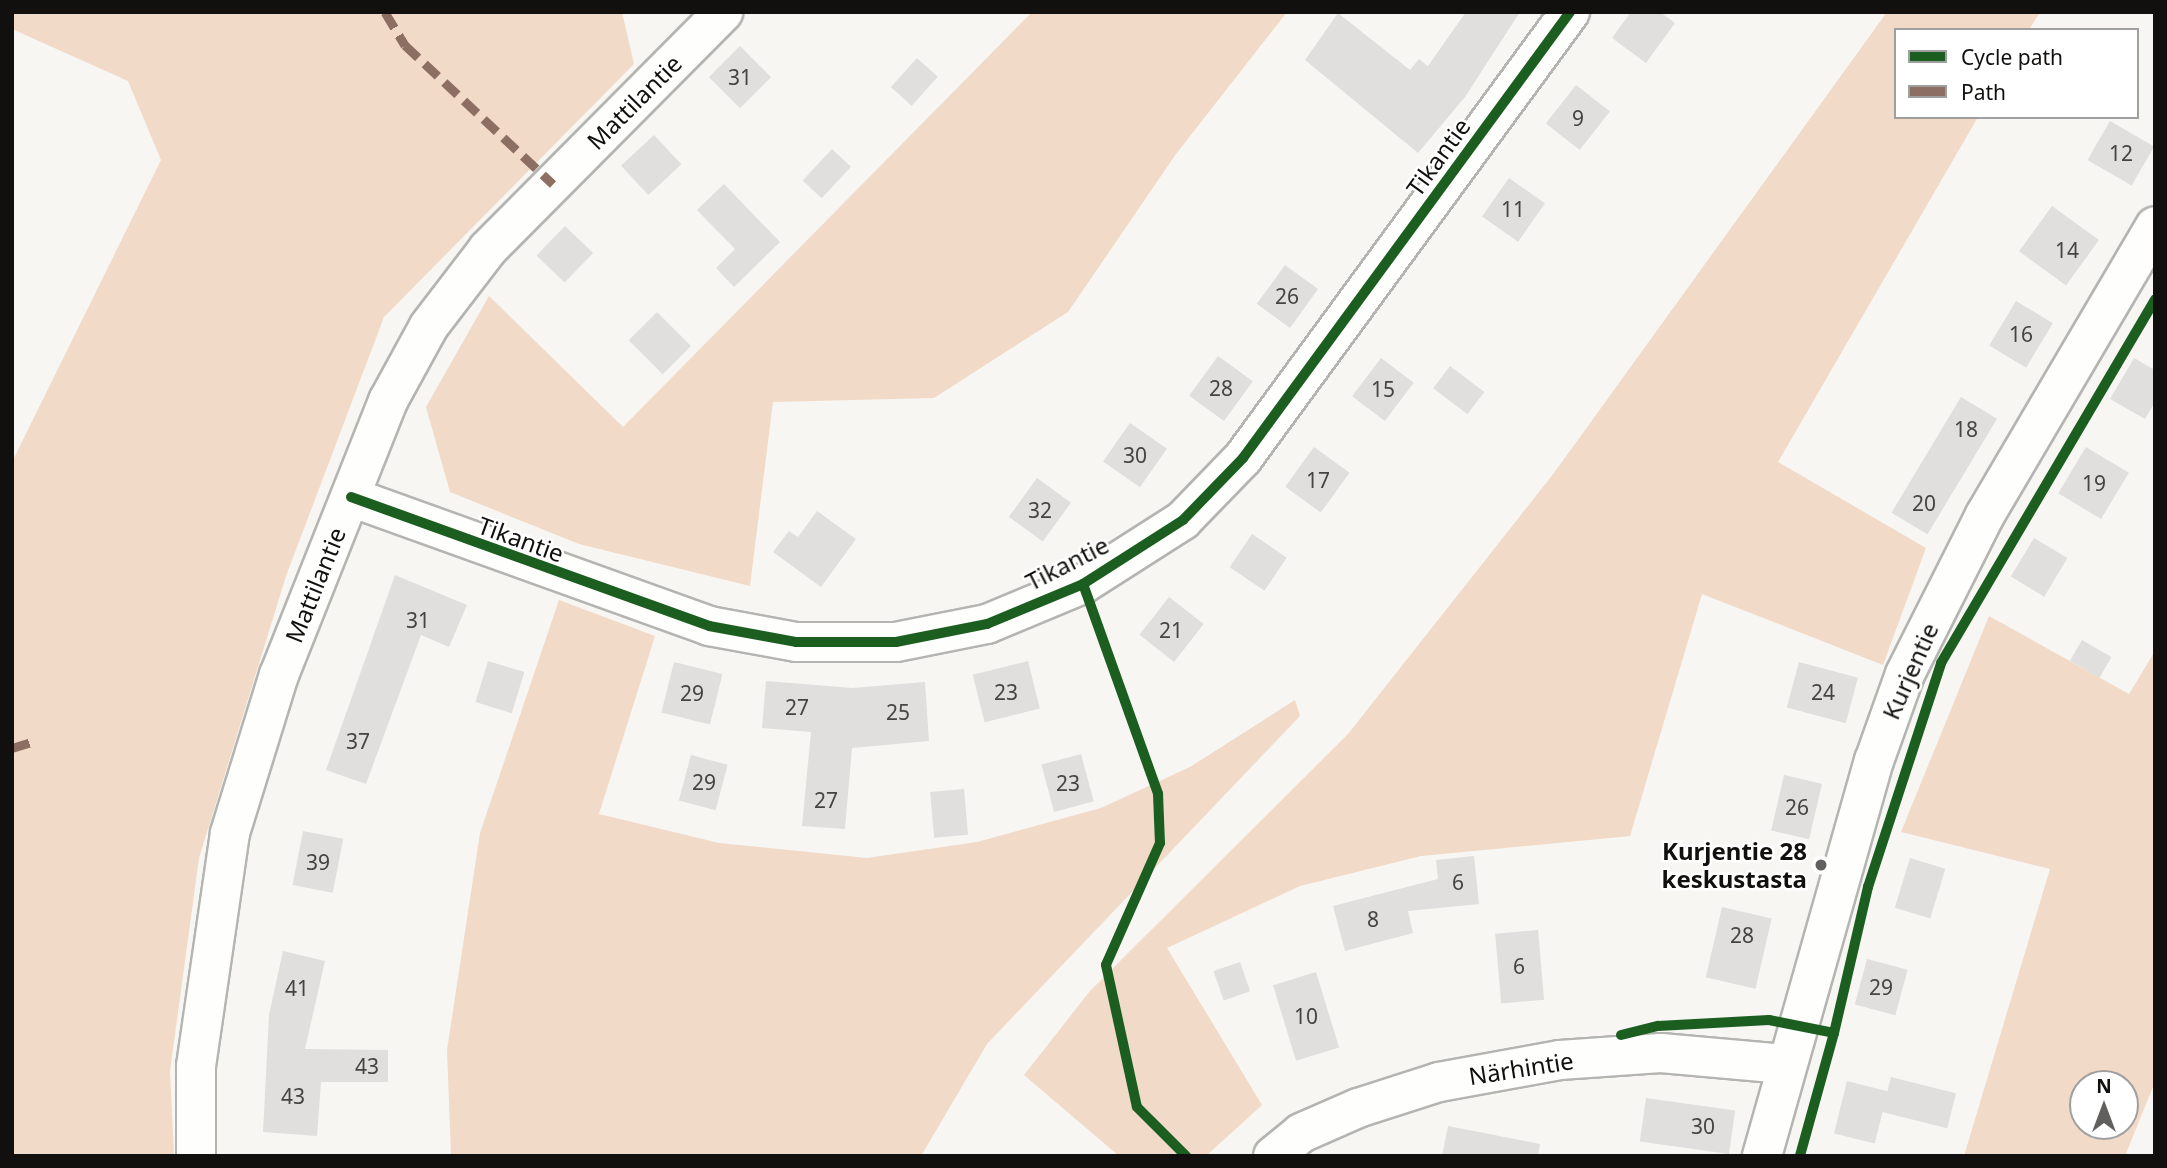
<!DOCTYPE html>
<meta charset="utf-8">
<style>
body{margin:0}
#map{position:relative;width:2167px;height:1168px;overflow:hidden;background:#f7f6f2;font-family:"Noto Sans",sans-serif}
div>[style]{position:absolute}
.green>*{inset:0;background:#f1dac8}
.building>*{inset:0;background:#e0dfdd;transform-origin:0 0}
.roads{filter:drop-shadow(2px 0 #b4b4b1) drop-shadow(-2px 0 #b4b4b1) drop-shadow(0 2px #b4b4b1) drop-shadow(0 -2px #b4b4b1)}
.minor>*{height:38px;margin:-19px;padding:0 19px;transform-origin:19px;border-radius:19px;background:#fefefd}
.quiet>*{height:9px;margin-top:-4.5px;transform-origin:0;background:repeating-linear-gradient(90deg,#8d6e63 0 18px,transparent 0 27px)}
.cycleway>*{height:10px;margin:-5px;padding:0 5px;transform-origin:5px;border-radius:5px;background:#1b5e20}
.dots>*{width:19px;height:19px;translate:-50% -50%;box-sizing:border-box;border:4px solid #fff;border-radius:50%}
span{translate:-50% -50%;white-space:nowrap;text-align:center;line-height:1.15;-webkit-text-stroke:5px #fff;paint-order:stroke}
.number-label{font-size:21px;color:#454442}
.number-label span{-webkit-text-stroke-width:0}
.street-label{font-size:24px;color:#11100e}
.poi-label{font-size:24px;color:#11100e;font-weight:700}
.right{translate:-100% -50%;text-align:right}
.frame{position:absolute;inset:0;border:14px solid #11100e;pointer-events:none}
.legend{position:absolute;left:1894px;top:28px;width:245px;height:91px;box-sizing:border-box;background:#fff;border:2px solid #a09f9f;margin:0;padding:9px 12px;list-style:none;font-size:21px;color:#11100e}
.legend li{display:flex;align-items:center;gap:14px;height:35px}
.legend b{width:35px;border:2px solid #a09f9f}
.north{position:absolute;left:2069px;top:1070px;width:70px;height:70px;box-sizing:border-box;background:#fff;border:2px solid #a09f9f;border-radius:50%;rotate:0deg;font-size:19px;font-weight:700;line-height:28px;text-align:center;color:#11100e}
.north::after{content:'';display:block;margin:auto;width:24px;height:32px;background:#62605e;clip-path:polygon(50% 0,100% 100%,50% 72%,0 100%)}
</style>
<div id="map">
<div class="green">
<div style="clip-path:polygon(12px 12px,622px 12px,634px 64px,384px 317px,286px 576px,199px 858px,170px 1071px,174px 1156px,12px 1156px,12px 462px,161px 160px,128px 81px,12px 29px)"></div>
<div style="clip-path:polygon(1032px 12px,1287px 12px,1176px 154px,1068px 312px,934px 398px,773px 402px,750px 586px,579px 544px,450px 492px,426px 407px,489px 296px,623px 427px)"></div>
<div style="clip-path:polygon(1887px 12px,2040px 12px,2029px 30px,1896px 30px,1896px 117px,1978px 117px,1778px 462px,1926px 548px,1883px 665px,1702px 594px,1630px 836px,1421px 856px,1300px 886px,1167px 948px,1262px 1105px,1206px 1156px,1119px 1156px,1024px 1075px,1090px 991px,1348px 734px,1554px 473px)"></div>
<div style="clip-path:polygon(559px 600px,655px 636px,599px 814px,719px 843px,867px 858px,977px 842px,1101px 808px,1190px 767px,1295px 700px,1300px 716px,987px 1044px,921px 1156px,451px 1156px,447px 1050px,480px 833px)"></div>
<div style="clip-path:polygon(evenodd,1989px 616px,2129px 694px,2155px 651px,2155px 1082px,2125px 1156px,1964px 1156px,2050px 869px,1901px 832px,1989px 616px,2083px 1084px,2125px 1084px,2125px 1126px,2083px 1126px,2083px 1084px)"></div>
</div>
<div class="building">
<div style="clip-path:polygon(1466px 12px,1520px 12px,1465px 97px,1418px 153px,1305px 60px,1338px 13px,1410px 70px,1419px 59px,1428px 66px)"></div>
<div style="clip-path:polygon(1631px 12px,1660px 12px,1675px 23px,1646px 63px,1612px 38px)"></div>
<div style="left:740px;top:46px;width:44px;height:44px;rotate:45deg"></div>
<div style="left:917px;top:58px;width:28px;height:39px;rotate:42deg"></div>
<div style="left:1576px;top:85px;width:43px;height:49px;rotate:38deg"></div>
<div style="left:2110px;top:121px;width:51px;height:45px;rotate:30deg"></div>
<div style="left:654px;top:135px;width:40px;height:45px;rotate:47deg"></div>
<div style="left:832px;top:149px;width:26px;height:43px;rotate:43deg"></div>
<div style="left:1509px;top:178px;width:44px;height:47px;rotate:35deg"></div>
<div style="clip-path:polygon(724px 184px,780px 242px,734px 287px,716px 268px,735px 249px,697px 210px)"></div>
<div style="left:2052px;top:206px;width:58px;height:56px;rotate:36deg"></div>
<div style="left:565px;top:226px;width:39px;height:41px;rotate:44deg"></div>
<div style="left:1285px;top:265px;width:41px;height:48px;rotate:36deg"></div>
<div style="left:2016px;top:301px;width:43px;height:52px;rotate:31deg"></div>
<div style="left:657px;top:312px;width:48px;height:40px;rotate:45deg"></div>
<div style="left:1218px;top:356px;width:43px;height:49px;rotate:36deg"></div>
<div style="left:1381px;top:358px;width:41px;height:48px;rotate:37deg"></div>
<div style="clip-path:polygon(2134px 358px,2155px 370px,2155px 402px,2145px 419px,2110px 399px)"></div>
<div style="left:1450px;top:366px;width:43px;height:28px;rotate:37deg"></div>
<div style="left:1961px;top:397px;width:42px;height:135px;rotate:31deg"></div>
<div style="left:1130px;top:423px;width:45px;height:47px;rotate:35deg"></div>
<div style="left:1314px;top:447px;width:44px;height:49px;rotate:36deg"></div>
<div style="left:2086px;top:447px;width:50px;height:54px;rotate:31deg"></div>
<div style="left:1037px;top:478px;width:42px;height:48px;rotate:36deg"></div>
<div style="clip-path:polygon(817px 511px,856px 539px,821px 587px,773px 552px,789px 531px,798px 537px)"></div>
<div style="left:1252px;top:534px;width:42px;height:40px;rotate:34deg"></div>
<div style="left:2034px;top:538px;width:39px;height:45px;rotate:31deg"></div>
<div style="clip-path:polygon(395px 575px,467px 605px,449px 647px,421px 635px,366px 784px,326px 770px)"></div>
<div style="left:1169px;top:597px;width:44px;height:48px;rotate:38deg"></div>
<div style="left:2082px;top:640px;width:34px;height:24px;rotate:30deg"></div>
<div style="left:488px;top:661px;width:38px;height:43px;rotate:17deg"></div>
<div style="left:1028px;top:661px;width:49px;height:57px;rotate:76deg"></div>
<div style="left:674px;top:662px;width:50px;height:52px;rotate:14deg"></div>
<div style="left:1799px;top:662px;width:61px;height:47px;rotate:15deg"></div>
<div style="clip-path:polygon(766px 681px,853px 688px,925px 682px,929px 741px,852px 748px,845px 829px,802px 826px,811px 732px,762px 728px)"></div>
<div style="left:1081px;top:754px;width:49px;height:41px;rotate:75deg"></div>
<div style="left:691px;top:755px;width:38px;height:47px;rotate:15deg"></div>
<div style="left:1784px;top:775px;width:39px;height:57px;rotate:13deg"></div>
<div style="left:964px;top:789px;width:46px;height:34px;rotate:85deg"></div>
<div style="left:303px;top:831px;width:41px;height:55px;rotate:11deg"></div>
<div style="clip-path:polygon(1474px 856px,1479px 904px,1408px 911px,1413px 933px,1345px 951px,1333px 906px,1438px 879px,1436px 860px)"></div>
<div style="left:1910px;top:858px;width:37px;height:52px;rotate:17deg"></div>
<div style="left:1722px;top:907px;width:51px;height:72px;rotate:13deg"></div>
<div style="left:1538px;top:930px;width:70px;height:43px;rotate:85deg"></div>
<div style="clip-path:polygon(283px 951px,325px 961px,305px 1049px,388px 1050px,388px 1082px,321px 1082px,317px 1136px,263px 1132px,269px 1015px)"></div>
<div style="left:1867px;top:959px;width:42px;height:47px;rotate:15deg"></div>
<div style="left:1240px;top:962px;width:31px;height:28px;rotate:71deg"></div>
<div style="left:1316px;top:972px;width:79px;height:45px;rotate:73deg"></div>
<div style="left:1891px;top:1077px;width:67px;height:36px;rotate:14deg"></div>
<div style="left:1847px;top:1081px;width:42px;height:54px;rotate:14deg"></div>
<div style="left:1646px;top:1098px;width:90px;height:44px;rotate:8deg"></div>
<div style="clip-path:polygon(1448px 1126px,1540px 1144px,1538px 1156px,1442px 1156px)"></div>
</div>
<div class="roads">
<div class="minor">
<div style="left:351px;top:497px;width:381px;rotate:19.8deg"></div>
<div style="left:709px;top:626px;width:88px;rotate:10.4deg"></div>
<div style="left:796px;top:642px;width:100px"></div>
<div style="left:896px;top:642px;width:93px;rotate:-11.2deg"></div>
<div style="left:987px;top:624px;width:104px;rotate:-22.6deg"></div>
<div style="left:1083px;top:584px;width:119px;rotate:-32.6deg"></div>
<div style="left:1183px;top:520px;width:86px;rotate:-45.9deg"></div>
<div style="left:1243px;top:458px;width:553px;rotate:-53.75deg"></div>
<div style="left:196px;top:1156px;width:90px;rotate:-90deg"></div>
<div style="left:196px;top:1066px;width:235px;rotate:-81.7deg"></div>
<div style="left:230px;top:833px;width:165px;rotate:-72.8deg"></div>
<div style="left:279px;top:675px;width:295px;rotate:-68.3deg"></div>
<div style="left:388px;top:401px;width:85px;rotate:-61.3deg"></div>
<div style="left:429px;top:326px;width:97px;rotate:-52.5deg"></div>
<div style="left:488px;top:249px;width:334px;rotate:-45.2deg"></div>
<div style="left:1273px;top:1156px;width:36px;rotate:-39deg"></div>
<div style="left:1301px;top:1133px;width:62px;rotate:-23.7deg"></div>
<div style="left:1358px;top:1108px;width:85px;rotate:-17.8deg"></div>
<div style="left:1439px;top:1082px;width:123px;rotate:-10.3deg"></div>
<div style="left:1560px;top:1060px;width:101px;rotate:-4deg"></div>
<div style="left:1661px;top:1053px;width:124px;rotate:5.1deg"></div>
<div style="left:1762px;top:1156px;width:411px;rotate:-74.2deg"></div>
<div style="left:1874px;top:761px;width:92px;rotate:-70.4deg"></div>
<div style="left:1905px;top:674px;width:178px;rotate:-63.3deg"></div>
<div style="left:1985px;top:515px;width:335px;rotate:-59.5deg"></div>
</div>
</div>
<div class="quiet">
<div style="left:385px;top:12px;width:39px;rotate:59deg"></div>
<div style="left:405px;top:45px;width:203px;rotate:43.2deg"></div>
<div style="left:12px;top:748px;width:24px;rotate:-17deg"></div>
</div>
<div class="cycleway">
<div style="left:351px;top:497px;width:381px;rotate:19.8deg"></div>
<div style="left:709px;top:626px;width:88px;rotate:10.4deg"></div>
<div style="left:796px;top:642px;width:100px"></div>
<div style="left:896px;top:642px;width:93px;rotate:-11.2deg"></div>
<div style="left:987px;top:624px;width:104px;rotate:-22.6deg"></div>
<div style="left:1083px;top:584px;width:119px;rotate:-32.6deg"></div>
<div style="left:1183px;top:520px;width:86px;rotate:-45.9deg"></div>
<div style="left:1243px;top:458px;width:553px;rotate:-53.75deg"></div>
<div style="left:1083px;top:584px;width:223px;rotate:70.3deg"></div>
<div style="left:1158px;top:794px;width:49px;rotate:87.7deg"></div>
<div style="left:1160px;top:843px;width:133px;rotate:113.9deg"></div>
<div style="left:1106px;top:965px;width:145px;rotate:77.7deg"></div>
<div style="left:1137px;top:1107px;width:69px;rotate:45deg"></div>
<div style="left:1834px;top:1033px;width:150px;rotate:-76.9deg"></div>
<div style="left:1868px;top:887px;width:236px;rotate:-71.9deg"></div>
<div style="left:1941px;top:663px;width:422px;rotate:-59.5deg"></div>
<div style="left:1621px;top:1035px;width:38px;rotate:-14deg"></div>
<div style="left:1658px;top:1026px;width:111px;rotate:-3.1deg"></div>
<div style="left:1769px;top:1020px;width:66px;rotate:11.3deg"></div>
<div style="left:1834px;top:1033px;width:128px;rotate:105.5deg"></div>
</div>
<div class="dots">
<div style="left:1821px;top:865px;background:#62605e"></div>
</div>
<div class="number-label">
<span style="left:740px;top:77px">31</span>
<span style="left:1578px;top:118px">9</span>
<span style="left:2121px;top:153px">12</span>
<span style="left:1513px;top:209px">11</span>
<span style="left:2067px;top:250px">14</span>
<span style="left:1287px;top:296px">26</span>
<span style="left:2021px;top:334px">16</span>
<span style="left:1221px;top:388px">28</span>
<span style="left:1383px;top:389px">15</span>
<span style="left:1966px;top:429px">18</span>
<span style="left:1135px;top:455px">30</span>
<span style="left:1318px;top:480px">17</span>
<span style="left:2094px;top:483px">19</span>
<span style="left:1924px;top:503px">20</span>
<span style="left:1040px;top:510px">32</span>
<span style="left:418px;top:620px">31</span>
<span style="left:1171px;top:630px">21</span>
<span style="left:1006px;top:692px">23</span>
<span style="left:1823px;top:692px">24</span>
<span style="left:692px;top:693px">29</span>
<span style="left:797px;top:707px">27</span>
<span style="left:898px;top:712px">25</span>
<span style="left:358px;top:741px">37</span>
<span style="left:704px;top:782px">29</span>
<span style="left:1068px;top:783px">23</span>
<span style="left:826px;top:800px">27</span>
<span style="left:1797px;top:807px">26</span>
<span style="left:318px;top:862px">39</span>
<span style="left:1458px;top:882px">6</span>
<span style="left:1373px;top:919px">8</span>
<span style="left:1742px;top:935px">28</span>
<span style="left:1519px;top:966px">6</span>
<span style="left:1881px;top:987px">29</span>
<span style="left:297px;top:988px">41</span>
<span style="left:1306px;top:1016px">10</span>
<span style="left:367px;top:1066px">43</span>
<span style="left:293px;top:1096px">43</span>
<span style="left:1703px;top:1126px">30</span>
</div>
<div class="street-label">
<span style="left:634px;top:102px;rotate:-45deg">Mattilantie</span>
<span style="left:1438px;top:157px;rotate:-54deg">Tikantie</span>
<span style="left:521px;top:539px;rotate:20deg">Tikantie</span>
<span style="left:1067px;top:563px;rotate:-27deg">Tikantie</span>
<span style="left:315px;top:585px;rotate:-68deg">Mattilantie</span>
<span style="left:1910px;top:671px;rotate:-66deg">Kurjentie</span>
<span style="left:1521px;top:1068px;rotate:-9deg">Närhintie</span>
</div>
<div class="poi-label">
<span class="right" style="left:1807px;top:865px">Kurjentie 28<br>keskustasta</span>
</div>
<div class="frame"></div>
<ul class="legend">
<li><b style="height:9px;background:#1b5e20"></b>Cycle path</li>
<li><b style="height:9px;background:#8d6e63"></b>Path</li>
</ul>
<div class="north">N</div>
</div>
